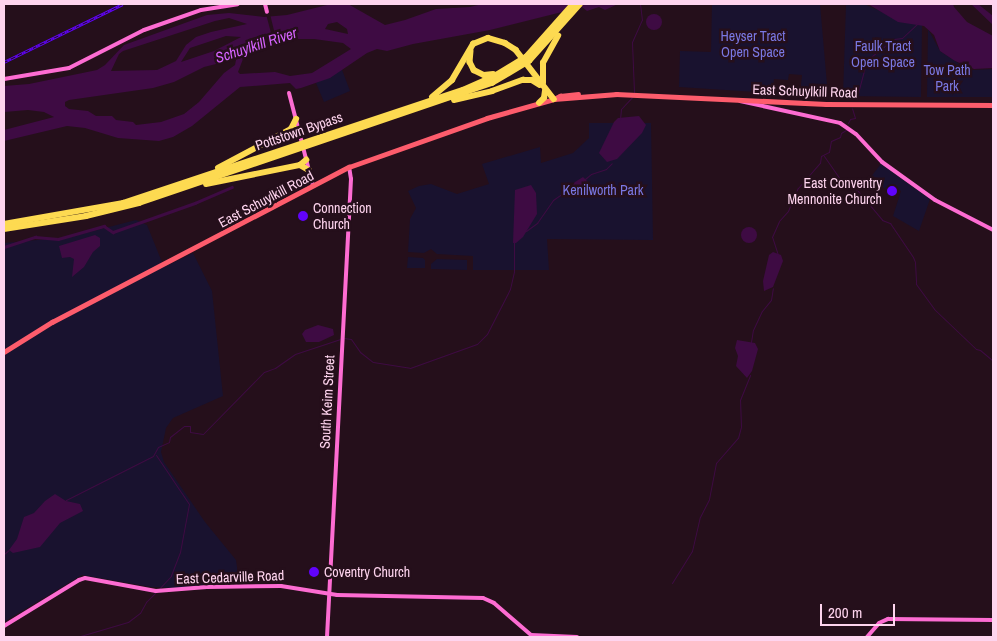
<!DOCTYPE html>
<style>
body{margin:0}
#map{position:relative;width:997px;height:641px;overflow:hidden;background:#250f1b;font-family:"Archivo Narrow",sans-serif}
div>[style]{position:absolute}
.green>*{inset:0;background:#19122f}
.water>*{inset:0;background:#3e0b43}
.round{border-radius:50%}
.pier>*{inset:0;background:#250f1b}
.stream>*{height:1px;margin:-0.5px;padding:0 0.5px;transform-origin:0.5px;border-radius:0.5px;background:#3e0b43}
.canal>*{height:2.5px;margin:-1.25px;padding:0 1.25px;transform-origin:1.25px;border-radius:1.25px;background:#3e0b43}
.secondary>*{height:4px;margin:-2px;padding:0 2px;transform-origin:2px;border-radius:2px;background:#fd6cd2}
.primary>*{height:4.5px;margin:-2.25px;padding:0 2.25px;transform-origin:2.25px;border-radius:2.25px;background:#fd5c6c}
.highway>*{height:5.5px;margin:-2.75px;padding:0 2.75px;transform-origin:2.75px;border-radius:2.75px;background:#fdda51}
.rail>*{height:3px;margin-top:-1.5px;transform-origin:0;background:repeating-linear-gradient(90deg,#250f1b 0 4px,#6103fb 0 8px);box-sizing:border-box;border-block:1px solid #6103fb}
.dots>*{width:14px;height:14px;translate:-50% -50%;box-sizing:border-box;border:2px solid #250f1b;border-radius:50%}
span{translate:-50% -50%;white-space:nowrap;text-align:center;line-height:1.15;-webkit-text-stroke:5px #250f1b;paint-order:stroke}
.park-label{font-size:14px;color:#7a78e3}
.street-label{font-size:14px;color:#fed4ee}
.poi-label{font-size:14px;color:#fed4ee}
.right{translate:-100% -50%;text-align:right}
.left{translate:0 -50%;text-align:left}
.water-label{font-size:15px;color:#d563fd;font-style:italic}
.frame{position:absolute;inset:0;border:5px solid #fed4ee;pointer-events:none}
.scale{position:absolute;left:820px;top:604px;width:75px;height:22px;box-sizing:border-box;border:2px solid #fed4ee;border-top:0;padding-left:6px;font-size:15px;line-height:18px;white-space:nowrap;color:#fed4ee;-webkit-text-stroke:4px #250f1b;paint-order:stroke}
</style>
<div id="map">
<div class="green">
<div style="clip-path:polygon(712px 4px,820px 4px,828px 96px,800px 95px,802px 75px,789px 74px,788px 80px,774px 79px,772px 93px,679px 87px,680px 51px,711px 52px)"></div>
<div style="clip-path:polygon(846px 4px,864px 4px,889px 15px,922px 25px,921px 97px,843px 96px)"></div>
<div style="clip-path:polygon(928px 29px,940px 51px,961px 65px,972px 70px,993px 69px,993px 97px,927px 97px)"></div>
<div style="clip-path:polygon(341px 67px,350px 91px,324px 102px,316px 83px)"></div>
<div style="clip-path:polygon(589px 123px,651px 123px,653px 240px,547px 239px,549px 270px,473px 270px,473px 256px,437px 254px,431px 249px,424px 253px,408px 252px,410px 219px,416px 208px,408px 191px,419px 186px,431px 184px,457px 194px,489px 184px,482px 164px,540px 147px,541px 163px,573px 153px,589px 138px)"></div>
<div style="clip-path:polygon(881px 164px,930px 199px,919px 231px,893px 216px,901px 191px,892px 185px,888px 191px,870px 178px)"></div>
<div style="clip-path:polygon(136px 220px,147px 225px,164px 267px,193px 253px,212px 291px,223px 396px,173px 418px,166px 428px,161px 452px,164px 462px,205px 522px,236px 560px,238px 574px,232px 582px,175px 588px,151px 587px,82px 575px,4px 622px,4px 243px,70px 237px)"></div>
<div style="clip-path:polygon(408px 257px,423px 258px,425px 260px,425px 268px,407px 268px)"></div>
<div style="clip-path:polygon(437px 259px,467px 260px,467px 270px,431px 269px,431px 264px)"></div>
</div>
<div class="water">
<div style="clip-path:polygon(evenodd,331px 4px,348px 4px,385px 25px,405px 20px,436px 9px,470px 7px,482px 4px,618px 4px,605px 10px,599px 7px,587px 11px,582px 7px,490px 30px,413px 44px,387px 51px,377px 49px,367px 53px,330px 78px,301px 88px,296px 89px,290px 83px,240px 87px,192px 126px,173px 137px,159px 141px,118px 138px,85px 128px,67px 126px,4px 141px,4px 130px,54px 117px,44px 112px,28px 110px,4px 112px,4px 86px,29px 84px,97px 70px,105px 65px,124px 45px,207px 15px,229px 13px,264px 17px,287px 15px,331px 4px,229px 18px,247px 24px,211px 32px,196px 37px,186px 45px,176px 61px,157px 70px,111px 71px,119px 54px,123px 51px,215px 21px,229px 18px,331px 4px,337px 22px,347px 29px,348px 34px,325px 29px,328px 24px,337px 22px,331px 4px,226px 36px,241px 37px,214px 51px,181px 62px,190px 48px,226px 36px,331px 4px,299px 39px,314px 39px,343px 43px,351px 49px,312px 73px,290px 76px,275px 72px,240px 74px,238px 72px,243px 59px,253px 51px,299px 39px,331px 4px,232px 60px,236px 60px,235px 65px,224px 73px,199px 102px,184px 114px,161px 122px,136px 125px,133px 122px,116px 120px,112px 116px,96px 116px,88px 111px,69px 109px,65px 106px,65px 102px,69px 100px,153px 88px,174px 82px,204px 67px,232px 60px)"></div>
<div style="clip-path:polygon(868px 4px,953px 4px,954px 7px,967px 22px,993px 36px,993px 68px,974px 69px,955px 61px,940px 51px,934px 35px,924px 26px,898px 22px)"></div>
<div style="clip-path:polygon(971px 4px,978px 4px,993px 16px,993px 25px)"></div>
<div class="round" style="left:646px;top:14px;width:16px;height:16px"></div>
<div style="clip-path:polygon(639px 116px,646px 125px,642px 133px,617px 159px,607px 162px,599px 153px,614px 122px,618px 118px)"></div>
<div style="clip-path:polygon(583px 177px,589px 183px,589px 189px,586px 193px,564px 195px,567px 187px)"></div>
<div style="clip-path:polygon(531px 185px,536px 193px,537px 214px,523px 237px,516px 243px,513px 243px,515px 190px)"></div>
<div class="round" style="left:741px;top:227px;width:16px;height:16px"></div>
<div style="clip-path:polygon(95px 235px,100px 238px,100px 246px,93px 252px,84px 267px,72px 277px,74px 259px,70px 257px,62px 258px,59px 246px)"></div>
<div style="clip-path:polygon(773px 252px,781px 255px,783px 261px,773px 287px,764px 291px,763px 281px,769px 255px)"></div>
<div style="clip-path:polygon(318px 325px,333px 329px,334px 335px,319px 342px,306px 342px,302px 334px,305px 330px)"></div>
<div style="clip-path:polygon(737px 340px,755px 343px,758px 349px,752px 371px,747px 378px,736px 366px,738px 356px,735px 348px)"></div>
<div style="clip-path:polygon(55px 494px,66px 501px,80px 504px,83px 511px,60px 523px,40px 547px,13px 553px,9px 550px,17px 539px,24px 517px,34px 513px,45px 501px)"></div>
</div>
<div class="pier">
<div style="clip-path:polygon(266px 14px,270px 14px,278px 47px,275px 48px)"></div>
</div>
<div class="stream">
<div style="left:634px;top:92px;width:50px;rotate:-92.3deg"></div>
<div style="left:632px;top:42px;width:24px;rotate:-66deg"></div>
<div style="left:642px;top:20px;width:16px;rotate:-97deg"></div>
<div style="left:858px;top:93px;width:34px;rotate:-75deg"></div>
<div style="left:867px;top:60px;width:24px;rotate:-38deg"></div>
<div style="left:886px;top:45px;width:10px;rotate:-37deg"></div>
<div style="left:894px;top:39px;width:8px;rotate:-7deg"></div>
<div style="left:902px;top:38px;width:21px;rotate:-43deg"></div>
<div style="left:620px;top:120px;width:11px;rotate:-85deg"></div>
<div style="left:621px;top:109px;width:18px;rotate:-47deg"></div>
<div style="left:848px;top:123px;width:4px;rotate:-63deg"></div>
<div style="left:850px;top:119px;width:5px;rotate:-11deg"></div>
<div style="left:855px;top:118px;width:10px;rotate:-107deg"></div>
<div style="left:824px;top:156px;width:28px;rotate:55deg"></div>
<div style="left:840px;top:179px;width:22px;rotate:34deg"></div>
<div style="left:858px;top:191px;width:38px;rotate:50deg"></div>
<div style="left:882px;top:220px;width:9px;rotate:21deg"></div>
<div style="left:890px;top:223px;width:41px;rotate:55.9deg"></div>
<div style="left:913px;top:257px;width:5px;rotate:68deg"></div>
<div style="left:915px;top:262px;width:22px;rotate:87deg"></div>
<div style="left:916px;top:284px;width:31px;rotate:54deg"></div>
<div style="left:934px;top:309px;width:58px;rotate:43.6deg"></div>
<div style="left:976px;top:349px;width:4px;rotate:14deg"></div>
<div style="left:980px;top:350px;width:17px;rotate:40deg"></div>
<div style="left:585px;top:179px;width:8px;rotate:-40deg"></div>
<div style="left:591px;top:174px;width:16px;rotate:-18deg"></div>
<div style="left:606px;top:169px;width:8px;rotate:-45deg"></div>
<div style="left:526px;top:231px;width:14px;rotate:-36deg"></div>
<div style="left:537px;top:223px;width:28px;rotate:-55deg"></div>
<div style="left:553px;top:200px;width:12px;rotate:-35deg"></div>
<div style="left:778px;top:255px;width:19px;rotate:-108deg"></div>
<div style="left:772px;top:237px;width:17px;rotate:-66deg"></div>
<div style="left:779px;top:221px;width:13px;rotate:-48deg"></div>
<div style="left:788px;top:211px;width:25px;rotate:-67deg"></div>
<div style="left:798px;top:188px;width:33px;rotate:-49deg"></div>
<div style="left:820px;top:163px;width:7px;rotate:-82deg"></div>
<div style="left:821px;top:156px;width:9px;rotate:-27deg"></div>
<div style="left:829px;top:152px;width:11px;rotate:-80deg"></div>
<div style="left:831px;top:141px;width:10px;rotate:-24deg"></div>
<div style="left:840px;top:137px;width:4px;rotate:-76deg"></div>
<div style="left:841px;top:133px;width:6px;rotate:-31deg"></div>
<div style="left:344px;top:338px;width:7px;rotate:8deg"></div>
<div style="left:351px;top:339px;width:16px;rotate:55deg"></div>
<div style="left:360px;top:352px;width:16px;rotate:38deg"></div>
<div style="left:373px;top:362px;width:37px;rotate:9deg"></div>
<div style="left:410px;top:368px;width:71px;rotate:-19.7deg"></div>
<div style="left:477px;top:344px;width:14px;rotate:-45deg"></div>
<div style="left:487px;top:334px;width:51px;rotate:-62.9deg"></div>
<div style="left:510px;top:289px;width:18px;rotate:-77deg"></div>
<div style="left:514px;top:271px;width:29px;rotate:-90deg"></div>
<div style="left:751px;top:342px;width:12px;rotate:-81deg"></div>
<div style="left:753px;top:330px;width:21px;rotate:-65deg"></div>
<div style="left:762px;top:311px;width:14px;rotate:-51deg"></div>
<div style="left:771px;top:300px;width:12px;rotate:-81deg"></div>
<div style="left:156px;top:455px;width:59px;rotate:56deg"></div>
<div style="left:189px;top:504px;width:49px;rotate:100.6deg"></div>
<div style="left:180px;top:552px;width:26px;rotate:111deg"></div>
<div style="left:171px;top:576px;width:19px;rotate:133deg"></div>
<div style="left:66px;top:500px;width:97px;rotate:-26.8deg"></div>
<div style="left:153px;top:456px;width:10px;rotate:-61deg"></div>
<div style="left:158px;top:447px;width:12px;rotate:-24deg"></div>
<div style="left:169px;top:442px;width:5px;rotate:-79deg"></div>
<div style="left:170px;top:437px;width:18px;rotate:-38deg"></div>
<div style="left:184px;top:426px;width:6px"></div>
<div style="left:190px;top:426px;width:6px;rotate:90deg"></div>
<div style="left:190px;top:432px;width:13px;rotate:9deg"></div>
<div style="left:203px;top:434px;width:87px;rotate:-45.5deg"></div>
<div style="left:264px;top:372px;width:12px;rotate:-20deg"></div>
<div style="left:275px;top:368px;width:24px;rotate:-35deg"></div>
<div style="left:295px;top:354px;width:47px;rotate:-18.4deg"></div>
<div style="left:4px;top:554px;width:6px;rotate:-39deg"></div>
<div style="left:672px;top:583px;width:38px;rotate:-58deg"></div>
<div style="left:692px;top:551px;width:35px;rotate:-77deg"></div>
<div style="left:700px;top:517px;width:20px;rotate:-63deg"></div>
<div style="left:709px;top:499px;width:37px;rotate:-79deg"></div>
<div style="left:716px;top:463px;width:33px;rotate:-49deg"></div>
<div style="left:738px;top:438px;width:11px;rotate:-75deg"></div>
<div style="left:741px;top:427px;width:27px;rotate:-92deg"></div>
<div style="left:740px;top:400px;width:27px;rotate:-68deg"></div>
<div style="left:77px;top:637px;width:53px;rotate:-16.4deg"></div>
<div style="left:128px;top:622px;width:15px;rotate:-37deg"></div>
<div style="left:140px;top:613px;width:13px;rotate:-61deg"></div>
<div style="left:146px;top:602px;width:13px;rotate:-45deg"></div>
</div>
<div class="canal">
<div style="left:4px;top:247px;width:33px;rotate:-18deg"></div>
<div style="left:35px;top:237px;width:23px;rotate:5deg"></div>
<div style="left:58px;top:239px;width:48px;rotate:-15.8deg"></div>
<div style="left:104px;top:226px;width:11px;rotate:34deg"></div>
<div style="left:113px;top:232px;width:87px;rotate:-19.5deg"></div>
<div style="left:195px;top:203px;width:40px;rotate:-23.4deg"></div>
</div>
<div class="secondary">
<div style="left:265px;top:4px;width:8px;rotate:76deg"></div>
<div style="left:4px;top:79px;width:66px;rotate:-9.6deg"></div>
<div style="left:69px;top:68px;width:84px;rotate:-26.9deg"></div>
<div style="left:144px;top:30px;width:60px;rotate:-19.3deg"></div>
<div style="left:201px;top:10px;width:37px;rotate:-9deg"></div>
<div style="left:289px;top:93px;width:96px;rotate:75.5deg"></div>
<div style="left:740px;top:101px;width:102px;rotate:12.4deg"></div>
<div style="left:840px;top:123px;width:19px;rotate:35deg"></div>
<div style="left:856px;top:134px;width:38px;rotate:47deg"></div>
<div style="left:882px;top:162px;width:65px;rotate:35.6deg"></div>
<div style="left:935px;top:200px;width:65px;rotate:27.3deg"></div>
<div style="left:4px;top:626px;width:88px;rotate:-31.5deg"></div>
<div style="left:79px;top:580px;width:6px;rotate:-18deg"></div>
<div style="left:85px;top:578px;width:72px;rotate:10.4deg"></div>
<div style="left:156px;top:591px;width:51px;rotate:-4.5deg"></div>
<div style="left:207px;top:587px;width:74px;rotate:-0.8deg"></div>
<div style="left:281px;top:586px;width:57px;rotate:9.1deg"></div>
<div style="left:337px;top:595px;width:146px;rotate:1.2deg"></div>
<div style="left:483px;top:598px;width:12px;rotate:24deg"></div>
<div style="left:494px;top:603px;width:49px;rotate:40.9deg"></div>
<div style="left:531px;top:635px;width:46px;rotate:2.5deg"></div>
<div style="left:327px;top:637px;width:459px;rotate:-87deg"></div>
<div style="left:351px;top:179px;width:12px;rotate:-99deg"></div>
<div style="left:867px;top:637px;width:18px;rotate:-49deg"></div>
<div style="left:879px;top:623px;width:10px;rotate:-24deg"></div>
<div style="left:888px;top:619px;width:105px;rotate:0.5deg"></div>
</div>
<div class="primary">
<div style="left:616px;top:94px;width:210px;rotate:2.7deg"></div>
<div style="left:826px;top:104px;width:167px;rotate:0.3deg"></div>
<div style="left:554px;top:99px;width:7px;rotate:-27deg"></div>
<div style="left:560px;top:96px;width:18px;rotate:-6deg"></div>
<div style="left:4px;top:352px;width:57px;rotate:-32deg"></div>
<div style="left:52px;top:322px;width:335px;rotate:-27.6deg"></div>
<div style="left:349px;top:167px;width:146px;rotate:-19.5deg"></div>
<div style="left:487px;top:118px;width:70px;rotate:-15.8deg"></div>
<div style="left:554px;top:99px;width:63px;rotate:-4.5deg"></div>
</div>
<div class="highway">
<div style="left:471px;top:51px;width:11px;rotate:95deg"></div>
<div style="left:470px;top:62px;width:9px;rotate:63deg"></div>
<div style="left:474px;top:70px;width:11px;rotate:27deg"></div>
<div style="left:484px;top:75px;width:9px;rotate:-6deg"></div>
<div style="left:543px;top:83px;width:20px;rotate:-90deg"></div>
<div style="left:543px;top:63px;width:31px;rotate:-61deg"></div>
<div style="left:432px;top:97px;width:26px;rotate:-40deg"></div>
<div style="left:452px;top:80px;width:42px;rotate:-59.7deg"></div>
<div style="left:473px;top:44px;width:16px;rotate:-22deg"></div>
<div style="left:488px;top:38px;width:18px;rotate:16deg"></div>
<div style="left:505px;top:43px;width:13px;rotate:32deg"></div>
<div style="left:516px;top:50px;width:62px;rotate:52.2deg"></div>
<div style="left:454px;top:100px;width:39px;rotate:-13deg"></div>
<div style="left:492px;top:91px;width:33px;rotate:-20deg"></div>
<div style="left:523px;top:80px;width:9px"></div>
<div style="left:532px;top:80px;width:9px;rotate:32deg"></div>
<div style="left:539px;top:103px;width:7px;rotate:-45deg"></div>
<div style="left:544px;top:98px;width:7px;rotate:-82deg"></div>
<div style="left:291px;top:129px;width:11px;rotate:-63deg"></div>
<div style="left:300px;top:165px;width:10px;rotate:29deg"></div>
<div style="left:218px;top:168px;width:83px;rotate:-28.1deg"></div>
<div style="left:291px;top:129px;width:7px"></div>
<div style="left:206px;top:184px;width:96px;rotate:-11.4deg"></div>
<div style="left:300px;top:165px;width:8px;rotate:-40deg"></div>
<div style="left:4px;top:224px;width:121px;rotate:-10deg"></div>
<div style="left:123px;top:203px;width:358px;rotate:-18.4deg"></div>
<div style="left:463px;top:90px;width:36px;rotate:-24deg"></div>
<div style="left:496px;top:75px;width:35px;rotate:-31deg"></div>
<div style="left:526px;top:57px;width:71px;rotate:-48.4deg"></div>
<div style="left:4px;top:229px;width:83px;rotate:-9deg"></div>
<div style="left:86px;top:216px;width:55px;rotate:-13.8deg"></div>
<div style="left:139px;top:203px;width:373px;rotate:-18.8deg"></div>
<div style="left:492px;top:83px;width:43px;rotate:-30.7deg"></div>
<div style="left:529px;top:61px;width:76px;rotate:-48.2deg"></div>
</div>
<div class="rail">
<div style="left:4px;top:62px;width:132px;rotate:-26deg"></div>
</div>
<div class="dots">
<div style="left:892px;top:191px;background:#6103fb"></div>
<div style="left:303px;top:216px;background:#6103fb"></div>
<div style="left:314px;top:572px;background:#6103fb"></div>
</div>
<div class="park-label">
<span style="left:753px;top:44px">Heyser Tract<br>Open Space</span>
<span style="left:883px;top:54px">Faulk Tract<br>Open Space</span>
<span style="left:947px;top:78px">Tow Path<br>Park</span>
<span style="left:603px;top:190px">Kenilworth Park</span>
</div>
<div class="street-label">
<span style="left:805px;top:91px;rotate:2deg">East Schuylkill Road</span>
<span style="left:299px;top:131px;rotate:-19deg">Pottstown Bypass</span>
<span style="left:266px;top:199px;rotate:-28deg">East Schuylkill Road</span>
<span style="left:327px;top:402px;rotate:-87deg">South Keim Street</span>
<span style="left:230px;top:577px;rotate:-2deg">East Cedarville Road</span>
</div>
<div class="poi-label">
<span class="right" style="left:882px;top:191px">East Conventry<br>Mennonite Church</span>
<span class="left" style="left:313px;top:216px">Connection<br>Church</span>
<span class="left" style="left:324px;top:572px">Coventry Church</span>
</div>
<div class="water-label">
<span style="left:256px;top:45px;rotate:-18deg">Schuylkill River</span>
</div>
<div class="frame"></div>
<div class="scale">200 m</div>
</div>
